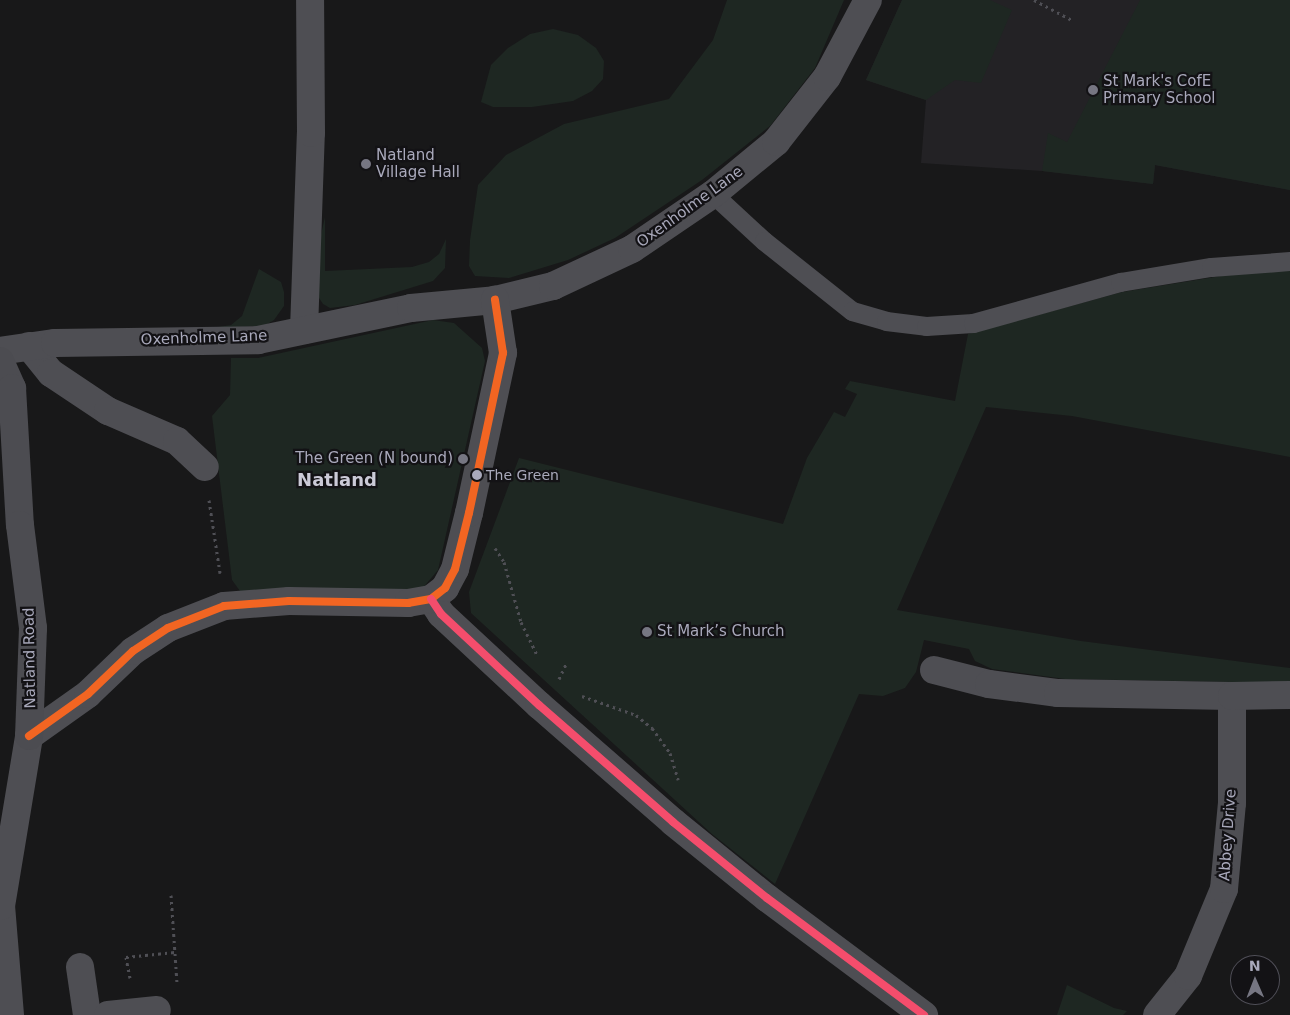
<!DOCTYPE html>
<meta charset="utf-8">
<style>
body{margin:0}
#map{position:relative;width:1290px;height:1015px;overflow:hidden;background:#181819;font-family:"DejaVu Sans",sans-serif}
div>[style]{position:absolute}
.built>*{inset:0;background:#232225}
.green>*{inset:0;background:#1e2722}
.path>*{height:3px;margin-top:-1.5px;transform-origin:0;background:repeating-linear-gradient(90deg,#4f4f55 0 2.5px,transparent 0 6.5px)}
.lane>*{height:19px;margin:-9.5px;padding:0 9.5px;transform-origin:9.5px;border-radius:9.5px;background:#4e4e53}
.street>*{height:28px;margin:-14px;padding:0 14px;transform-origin:14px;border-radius:14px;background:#4e4e53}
.secondary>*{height:28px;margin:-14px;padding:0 14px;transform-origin:14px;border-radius:14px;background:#4c4c51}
.bus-1>*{height:8px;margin:-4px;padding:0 4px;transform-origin:4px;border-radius:4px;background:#f26522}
.bus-2>*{height:8px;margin:-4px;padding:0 4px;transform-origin:4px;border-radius:4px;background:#f44d6c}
.dots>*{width:14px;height:14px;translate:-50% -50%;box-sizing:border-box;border:2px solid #131215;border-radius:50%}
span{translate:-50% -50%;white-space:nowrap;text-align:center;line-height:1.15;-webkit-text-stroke:4.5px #131215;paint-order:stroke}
.bus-label{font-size:14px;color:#a9a9bb}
.left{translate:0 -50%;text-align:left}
.poi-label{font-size:15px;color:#a9a9bb}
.right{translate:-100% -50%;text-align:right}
.street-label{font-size:15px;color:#a9a9bb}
.quarter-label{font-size:18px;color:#cbcad7;font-weight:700}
.north{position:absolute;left:1230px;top:955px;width:50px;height:50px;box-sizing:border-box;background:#131215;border:1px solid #4f4e57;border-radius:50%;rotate:359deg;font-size:14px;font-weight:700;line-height:20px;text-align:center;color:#a9a9bb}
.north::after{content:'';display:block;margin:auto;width:18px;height:22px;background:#767682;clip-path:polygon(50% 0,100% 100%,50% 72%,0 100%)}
</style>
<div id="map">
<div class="built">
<div style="clip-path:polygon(902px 0,1290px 0,1290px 190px,1155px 165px,1153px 184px,1042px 171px,921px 163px,926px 100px,866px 80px)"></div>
</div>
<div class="green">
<div style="clip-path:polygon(727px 0,844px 0,815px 68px,770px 126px,702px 180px,615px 238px,568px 260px,509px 278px,475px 276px,469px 266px,470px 240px,478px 185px,506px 155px,564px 124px,669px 99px,713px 40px)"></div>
<div style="clip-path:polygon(902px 0,990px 0,1012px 10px,981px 83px,955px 80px,926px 100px,866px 80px)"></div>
<div style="clip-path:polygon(1140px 0,1290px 0,1290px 190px,1155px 165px,1153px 184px,1042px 171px,1048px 133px,1067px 142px)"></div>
<div style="clip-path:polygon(553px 29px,578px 35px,596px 48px,604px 61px,603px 79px,592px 91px,573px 101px,532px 107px,493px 107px,481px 102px,491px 65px,508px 48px,530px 34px)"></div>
<div style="clip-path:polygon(325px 217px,325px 271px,412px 267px,429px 262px,439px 254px,446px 239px,445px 268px,433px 281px,355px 305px,330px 308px,323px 304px,317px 295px,320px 239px)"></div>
<div style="clip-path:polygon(259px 269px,281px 282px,284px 292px,284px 306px,274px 320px,264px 326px,212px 328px,231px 325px,242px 316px)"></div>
<div style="clip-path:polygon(1290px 270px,1290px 457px,1072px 416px,986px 407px,897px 610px,1081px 641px,1290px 668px,1290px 683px,1065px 679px,992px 669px,975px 661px,969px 649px,924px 640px,916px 672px,905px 688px,883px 696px,859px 694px,775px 884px,712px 834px,471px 613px,469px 592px,519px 458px,783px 524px,807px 458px,834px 412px,845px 417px,857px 394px,845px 389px,850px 381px,955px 401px,968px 334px,1122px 292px,1252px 271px)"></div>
<div style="clip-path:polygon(433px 320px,454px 323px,482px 348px,485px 361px,438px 570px,421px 590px,240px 591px,232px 580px,212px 416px,230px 395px,231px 358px,258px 358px)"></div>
<div style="clip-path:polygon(1067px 985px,1114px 1008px,1127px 1011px,1123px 1015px,1057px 1015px)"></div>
</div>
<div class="path">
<div style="left:1034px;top:0;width:43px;rotate:27.8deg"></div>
<div style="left:209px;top:500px;width:74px;rotate:81.4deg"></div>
<div style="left:495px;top:548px;width:17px;rotate:57deg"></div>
<div style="left:504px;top:562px;width:62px;rotate:74.2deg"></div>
<div style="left:521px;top:622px;width:37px;rotate:64deg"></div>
<div style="left:559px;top:679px;width:19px;rotate:-65deg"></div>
<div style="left:582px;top:696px;width:57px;rotate:19.4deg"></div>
<div style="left:636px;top:715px;width:21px;rotate:39deg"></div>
<div style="left:652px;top:728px;width:31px;rotate:54deg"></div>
<div style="left:670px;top:753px;width:28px;rotate:73deg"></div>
<div style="left:171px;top:895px;width:88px;rotate:86.1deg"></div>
<div style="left:130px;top:978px;width:21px;rotate:-101deg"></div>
<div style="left:126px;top:957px;width:49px;rotate:-5.8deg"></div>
</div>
<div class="lane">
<div style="left:713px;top:194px;width:69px;rotate:42.7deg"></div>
<div style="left:764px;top:241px;width:112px;rotate:38.5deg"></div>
<div style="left:852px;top:311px;width:35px;rotate:16deg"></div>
<div style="left:886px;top:321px;width:40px;rotate:7.1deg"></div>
<div style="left:926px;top:326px;width:47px;rotate:-3.7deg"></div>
<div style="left:973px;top:323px;width:153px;rotate:-15.6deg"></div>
<div style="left:1120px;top:282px;width:92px;rotate:-9.4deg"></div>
<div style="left:1211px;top:267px;width:79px;rotate:-4.3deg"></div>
</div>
<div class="street">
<div style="left:304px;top:330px;width:197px;rotate:-88deg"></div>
<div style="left:311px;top:133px;width:133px;rotate:-90.4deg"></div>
<div style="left:29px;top:346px;width:35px;rotate:51deg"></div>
<div style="left:51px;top:373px;width:69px;rotate:33.7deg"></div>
<div style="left:108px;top:411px;width:75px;rotate:23.5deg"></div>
<div style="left:177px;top:441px;width:38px;rotate:43deg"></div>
<div style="left:0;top:351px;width:56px;rotate:-8.3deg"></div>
<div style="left:55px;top:343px;width:203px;rotate:-0.8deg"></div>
<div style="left:258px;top:340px;width:156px;rotate:-11.8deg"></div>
<div style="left:411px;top:308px;width:84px;rotate:-5.4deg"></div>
<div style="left:495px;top:300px;width:60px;rotate:-13.6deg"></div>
<div style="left:553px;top:286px;width:87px;rotate:-25.1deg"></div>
<div style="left:632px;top:249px;width:98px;rotate:-34.2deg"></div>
<div style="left:713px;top:194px;width:82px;rotate:-39.5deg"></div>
<div style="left:776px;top:142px;width:83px;rotate:-51.9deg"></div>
<div style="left:827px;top:77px;width:87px;rotate:-62deg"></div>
<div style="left:431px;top:599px;width:18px;rotate:56deg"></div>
<div style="left:441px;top:614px;width:134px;rotate:42.9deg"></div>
<div style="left:539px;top:705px;width:178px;rotate:41.1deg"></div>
<div style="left:673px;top:822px;width:121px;rotate:39deg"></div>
<div style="left:767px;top:898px;width:196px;rotate:36.7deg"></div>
<div style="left:934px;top:670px;width:57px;rotate:14.3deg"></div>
<div style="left:989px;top:684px;width:70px;rotate:7.4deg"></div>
<div style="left:1058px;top:693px;width:174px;rotate:1deg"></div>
<div style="left:80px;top:967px;width:49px;rotate:81.7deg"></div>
<div style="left:10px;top:1015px;width:109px;rotate:-94.7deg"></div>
<div style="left:1px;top:906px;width:172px;rotate:-80.6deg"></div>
<div style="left:29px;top:736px;width:72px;rotate:-35.4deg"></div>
<div style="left:88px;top:694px;width:62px;rotate:-43.7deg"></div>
<div style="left:133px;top:651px;width:42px;rotate:-33.3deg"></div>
<div style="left:168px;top:628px;width:60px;rotate:-21.4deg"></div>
<div style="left:224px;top:606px;width:65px;rotate:-4.4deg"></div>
<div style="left:289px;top:601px;width:119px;rotate:1deg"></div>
<div style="left:408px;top:603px;width:23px;rotate:-10deg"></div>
<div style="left:431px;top:599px;width:18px;rotate:-38deg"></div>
<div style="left:445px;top:588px;width:21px;rotate:-62deg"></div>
<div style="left:455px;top:569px;width:58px;rotate:-76deg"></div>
<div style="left:469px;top:513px;width:164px;rotate:-78deg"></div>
<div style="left:503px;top:353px;width:54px;rotate:-98.6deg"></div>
<div style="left:108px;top:1015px;width:49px;rotate:-5.8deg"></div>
<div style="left:1157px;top:1015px;width:50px;rotate:-51.5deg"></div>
<div style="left:1188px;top:976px;width:94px;rotate:-67.5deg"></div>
<div style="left:1224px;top:889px;width:86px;rotate:-84.7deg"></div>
<div style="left:1232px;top:803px;width:107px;rotate:-90deg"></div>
<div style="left:1232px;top:696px;width:58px;rotate:-1deg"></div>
</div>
<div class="secondary">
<div style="left:0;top:361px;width:30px;rotate:66deg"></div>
<div style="left:12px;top:388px;width:137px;rotate:86.7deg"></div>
<div style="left:20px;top:525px;width:104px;rotate:82.8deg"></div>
<div style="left:33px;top:628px;width:108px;rotate:92.1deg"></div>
</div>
<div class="bus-1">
<div style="left:29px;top:736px;width:72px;rotate:-35.4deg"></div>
<div style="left:88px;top:694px;width:62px;rotate:-43.7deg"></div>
<div style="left:133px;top:651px;width:42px;rotate:-33.3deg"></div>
<div style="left:168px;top:628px;width:60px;rotate:-21.4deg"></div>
<div style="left:224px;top:606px;width:65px;rotate:-4.4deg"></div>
<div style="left:289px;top:601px;width:119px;rotate:1deg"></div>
<div style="left:408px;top:603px;width:23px;rotate:-10deg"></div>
<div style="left:431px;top:599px;width:18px;rotate:-38deg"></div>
<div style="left:445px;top:588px;width:21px;rotate:-62deg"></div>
<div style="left:455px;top:569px;width:58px;rotate:-76deg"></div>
<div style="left:469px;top:513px;width:164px;rotate:-78deg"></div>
<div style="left:503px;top:353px;width:54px;rotate:-98.6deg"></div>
</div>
<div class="bus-2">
<div style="left:431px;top:599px;width:18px;rotate:56deg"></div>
<div style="left:441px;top:614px;width:134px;rotate:42.9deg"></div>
<div style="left:539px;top:705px;width:178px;rotate:41.1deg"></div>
<div style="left:673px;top:822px;width:121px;rotate:39deg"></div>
<div style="left:767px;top:898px;width:196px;rotate:36.7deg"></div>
</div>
<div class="dots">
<div style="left:1093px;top:90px;background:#767682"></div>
<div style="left:366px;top:164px;background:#767682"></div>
<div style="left:463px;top:459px;background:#767682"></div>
<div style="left:477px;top:475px;background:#a9a9bb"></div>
<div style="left:647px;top:632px;background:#767682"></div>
</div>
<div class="bus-label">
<span class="left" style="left:486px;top:475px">The Green</span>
</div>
<div class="poi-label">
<span class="left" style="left:1103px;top:90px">St Mark's CofE<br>Primary School</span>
<span class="left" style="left:376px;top:164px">Natland<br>Village Hall</span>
<span class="right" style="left:453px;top:459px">The Green (N bound)</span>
<span class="left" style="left:657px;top:632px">St Mark’s Church</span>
</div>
<div class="street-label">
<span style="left:690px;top:207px;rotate:-36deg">Oxenholme Lane</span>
<span style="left:204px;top:338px;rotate:-2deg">Oxenholme Lane</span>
<span style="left:30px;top:658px;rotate:-91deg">Natland Road</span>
<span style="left:1228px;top:835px;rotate:-86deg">Abbey Drive</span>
</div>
<div class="quarter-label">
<span style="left:337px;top:480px">Natland</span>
</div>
<div class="north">N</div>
</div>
